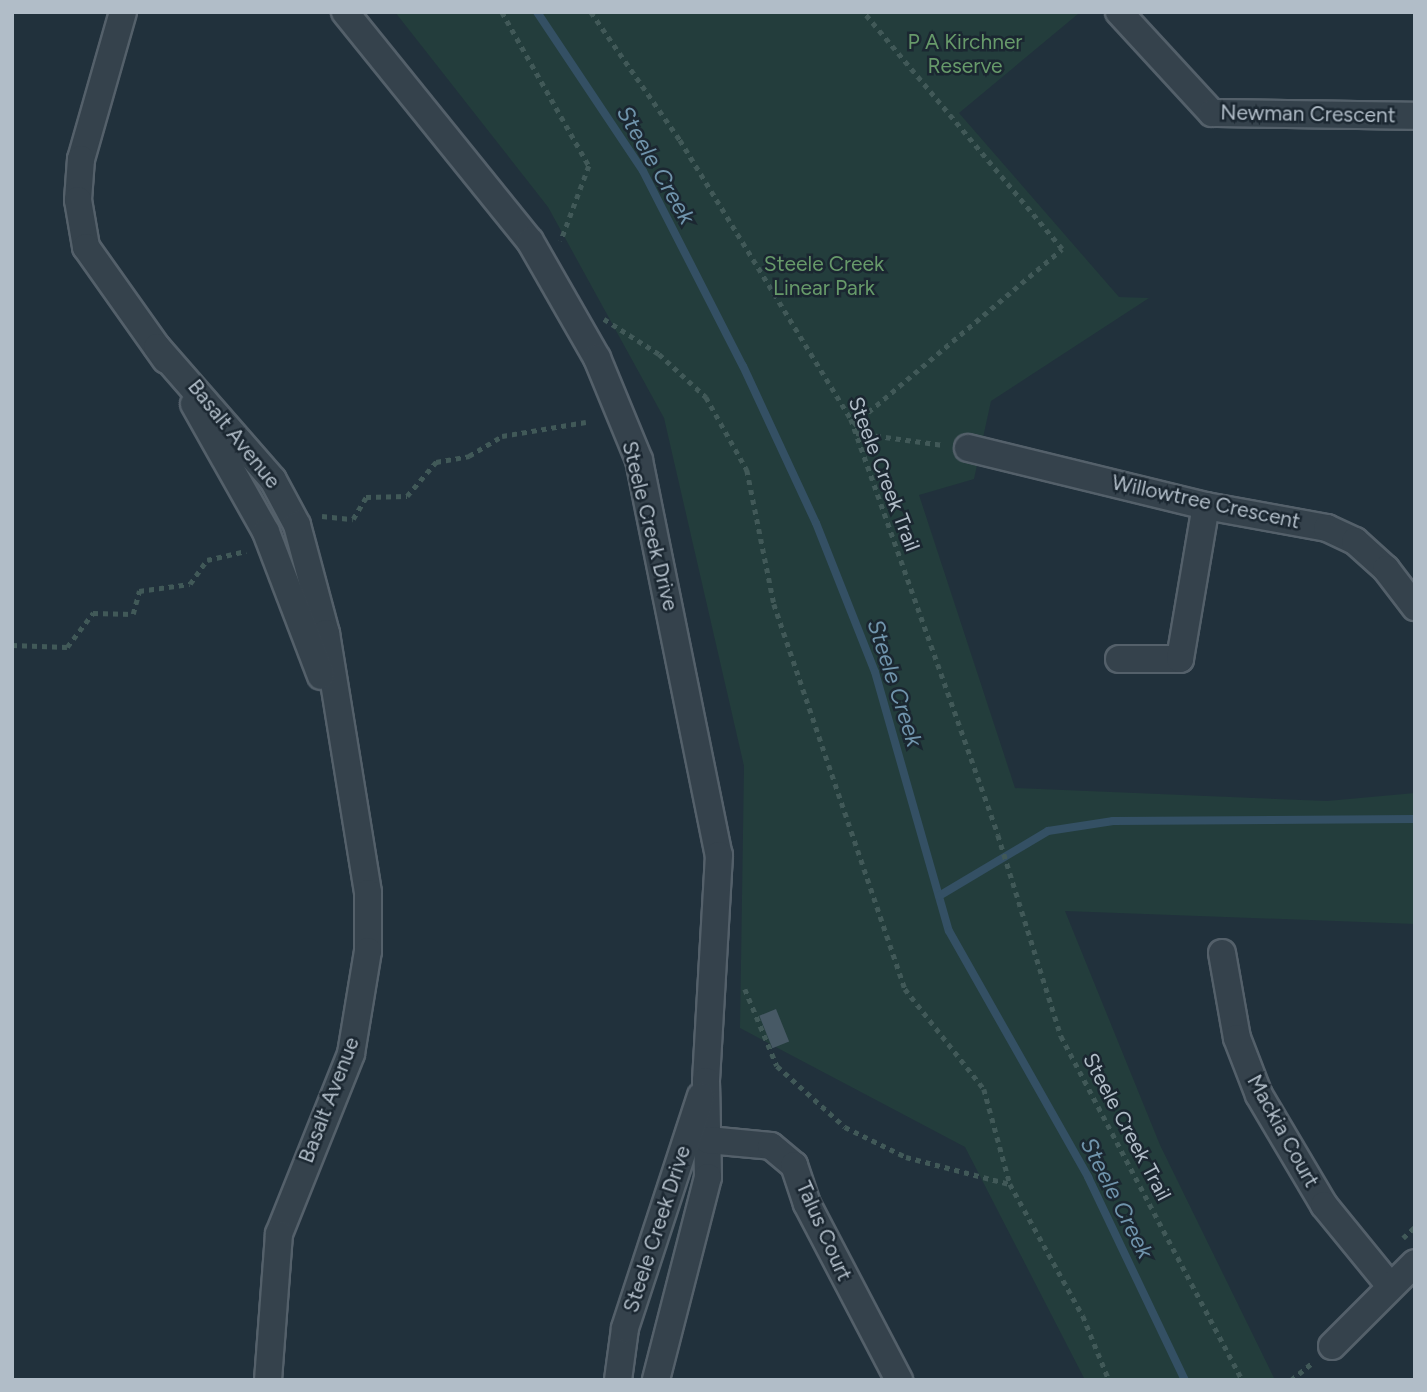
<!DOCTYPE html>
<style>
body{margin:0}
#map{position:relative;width:1427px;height:1392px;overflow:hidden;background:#21313c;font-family:Figtree,sans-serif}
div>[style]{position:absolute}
.green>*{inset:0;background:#233d3c}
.stream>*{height:8px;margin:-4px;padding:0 4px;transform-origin:4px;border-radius:4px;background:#345064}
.building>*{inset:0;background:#475965;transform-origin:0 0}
.path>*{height:4.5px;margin-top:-2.25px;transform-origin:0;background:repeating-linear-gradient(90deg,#415958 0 5px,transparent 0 10px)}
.roads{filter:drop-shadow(2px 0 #54606a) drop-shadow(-2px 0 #54606a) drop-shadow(0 2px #54606a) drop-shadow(0 -2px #54606a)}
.street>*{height:26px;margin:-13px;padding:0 13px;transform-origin:13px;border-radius:13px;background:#35424c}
span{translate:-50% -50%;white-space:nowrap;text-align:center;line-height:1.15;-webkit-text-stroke:5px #1b2731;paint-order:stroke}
.park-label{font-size:21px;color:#679a6a}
.street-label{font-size:21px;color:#b1bdc8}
.water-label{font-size:23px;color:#7094ac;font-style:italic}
.frame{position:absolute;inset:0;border:14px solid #b1bdc8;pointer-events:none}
</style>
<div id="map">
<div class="green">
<div style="clip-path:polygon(395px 12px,1078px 14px,959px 113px,1119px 297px,1149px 298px,991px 401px,974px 479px,919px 495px,1015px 788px,1327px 801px,1415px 793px,1415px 924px,1065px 911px,1160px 1145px,1275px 1380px,1085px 1380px,965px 1147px,740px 1028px,744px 766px,664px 418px,548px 207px)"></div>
</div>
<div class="stream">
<div style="left:537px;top:12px;width:191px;rotate:56.3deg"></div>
<div style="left:643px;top:171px;width:219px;rotate:62.9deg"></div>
<div style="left:743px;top:366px;width:173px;rotate:65.1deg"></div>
<div style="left:816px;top:523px;width:160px;rotate:68.4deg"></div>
<div style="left:875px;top:672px;width:269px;rotate:74.1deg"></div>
<div style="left:949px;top:931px;width:283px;rotate:60.5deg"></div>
<div style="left:1088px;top:1177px;width:225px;rotate:64.5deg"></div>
<div style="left:939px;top:896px;width:127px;rotate:-30.8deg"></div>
<div style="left:1048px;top:831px;width:66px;rotate:-8.7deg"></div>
<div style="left:1113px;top:821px;width:302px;rotate:-0.4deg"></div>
</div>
<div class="building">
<div style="left:776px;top:1009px;width:35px;height:18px;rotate:68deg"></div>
</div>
<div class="path">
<div style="left:502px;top:12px;width:177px;rotate:60.5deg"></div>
<div style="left:589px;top:166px;width:80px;rotate:110.5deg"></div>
<div style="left:591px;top:12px;width:156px;rotate:55.2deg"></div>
<div style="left:680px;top:140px;width:327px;rotate:58.5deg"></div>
<div style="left:851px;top:419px;width:441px;rotate:70.5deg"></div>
<div style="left:998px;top:835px;width:211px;rotate:72.6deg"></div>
<div style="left:1061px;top:1036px;width:389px;rotate:62.2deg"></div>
<div style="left:604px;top:319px;width:65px;rotate:32.5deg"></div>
<div style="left:659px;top:354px;width:64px;rotate:42.5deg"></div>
<div style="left:706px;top:397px;width:84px;rotate:60.7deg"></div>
<div style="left:747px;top:470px;width:137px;rotate:78.6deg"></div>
<div style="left:774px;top:604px;width:407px;rotate:71.2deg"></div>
<div style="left:905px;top:989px;width:127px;rotate:51.7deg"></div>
<div style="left:984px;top:1089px;width:98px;rotate:74.7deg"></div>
<div style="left:853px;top:425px;width:273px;rotate:-40.1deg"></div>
<div style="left:1062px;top:249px;width:309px;rotate:-130deg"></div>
<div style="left:856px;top:433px;width:88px;rotate:7.9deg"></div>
<div style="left:322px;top:516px;width:31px;rotate:6deg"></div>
<div style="left:353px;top:519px;width:26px;rotate:-59deg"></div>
<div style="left:366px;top:497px;width:41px;rotate:-1.4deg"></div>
<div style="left:407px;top:496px;width:45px;rotate:-49.5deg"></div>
<div style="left:436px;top:462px;width:34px;rotate:-10deg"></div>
<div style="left:469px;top:456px;width:39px;rotate:-31deg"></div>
<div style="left:502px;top:436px;width:85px;rotate:-9.5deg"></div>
<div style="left:12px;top:645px;width:55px;rotate:2.1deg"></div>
<div style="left:67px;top:647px;width:43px;rotate:-52.6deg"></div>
<div style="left:93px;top:613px;width:40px;rotate:1.4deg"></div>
<div style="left:133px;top:614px;width:24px;rotate:-75deg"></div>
<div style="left:139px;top:591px;width:51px;rotate:-7.8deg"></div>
<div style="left:190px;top:584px;width:29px;rotate:-55deg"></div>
<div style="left:207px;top:560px;width:40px;rotate:-13deg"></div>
<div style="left:745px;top:989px;width:83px;rotate:67.4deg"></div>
<div style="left:777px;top:1066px;width:91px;rotate:41.9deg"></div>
<div style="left:845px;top:1127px;width:68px;rotate:26.2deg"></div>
<div style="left:906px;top:1157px;width:107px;rotate:14.6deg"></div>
<div style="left:1010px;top:1184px;width:151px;rotate:61.1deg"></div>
<div style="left:1083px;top:1316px;width:69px;rotate:67.9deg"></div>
<div style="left:1403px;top:1238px;width:16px;rotate:-43deg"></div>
<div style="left:1291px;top:1380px;width:27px;rotate:-39deg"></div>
</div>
<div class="roads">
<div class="street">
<div style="left:123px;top:12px;width:153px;rotate:105.9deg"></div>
<div style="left:81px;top:159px;width:41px;rotate:94.2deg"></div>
<div style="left:78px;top:200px;width:48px;rotate:80.3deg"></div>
<div style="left:86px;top:247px;width:138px;rotate:54.7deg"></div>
<div style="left:345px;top:12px;width:294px;rotate:51.1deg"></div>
<div style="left:530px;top:241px;width:135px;rotate:60.2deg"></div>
<div style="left:597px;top:358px;width:110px;rotate:67.6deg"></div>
<div style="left:639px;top:460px;width:403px;rotate:78.6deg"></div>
<div style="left:719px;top:855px;width:226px;rotate:93.3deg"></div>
<div style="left:706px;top:1081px;width:96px;rotate:88.8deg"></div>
<div style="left:708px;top:1177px;width:210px;rotate:104.4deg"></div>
<div style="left:1119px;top:12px;width:137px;rotate:47.4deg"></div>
<div style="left:1212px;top:113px;width:203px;rotate:0.8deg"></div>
<div style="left:157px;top:347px;width:176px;rotate:48.9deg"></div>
<div style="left:273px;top:480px;width:51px;rotate:61.9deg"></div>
<div style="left:297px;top:525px;width:112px;rotate:75deg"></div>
<div style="left:326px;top:633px;width:263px;rotate:80.8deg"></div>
<div style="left:368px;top:893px;width:58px;rotate:90deg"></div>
<div style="left:368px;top:951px;width:104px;rotate:99.4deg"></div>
<div style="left:351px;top:1054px;width:194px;rotate:111.8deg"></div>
<div style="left:279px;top:1234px;width:146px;rotate:94.3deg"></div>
<div style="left:194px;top:404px;width:147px;rotate:60.6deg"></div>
<div style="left:266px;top:532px;width:154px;rotate:69.1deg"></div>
<div style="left:968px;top:448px;width:245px;rotate:13.7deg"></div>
<div style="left:1206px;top:506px;width:123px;rotate:10.3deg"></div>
<div style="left:1327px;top:528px;width:31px;rotate:25deg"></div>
<div style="left:1355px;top:541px;width:42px;rotate:42.1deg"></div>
<div style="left:1386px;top:569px;width:48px;rotate:52.7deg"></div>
<div style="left:1119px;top:659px;width:61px"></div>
<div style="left:1180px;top:659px;width:155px;rotate:-80.4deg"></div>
<div style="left:1222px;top:953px;width:86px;rotate:80deg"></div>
<div style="left:1237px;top:1038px;width:61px;rotate:68.9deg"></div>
<div style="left:1259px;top:1095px;width:128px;rotate:59.4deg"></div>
<div style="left:1324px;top:1205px;width:104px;rotate:50.8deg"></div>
<div style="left:708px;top:1140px;width:63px;rotate:5.4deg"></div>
<div style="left:771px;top:1146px;width:30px;rotate:40deg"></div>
<div style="left:794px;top:1165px;width:41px;rotate:71.6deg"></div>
<div style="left:807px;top:1204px;width:199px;rotate:62.4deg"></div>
<div style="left:1332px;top:1346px;width:117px;rotate:-45deg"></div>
<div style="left:618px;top:1380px;width:52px;rotate:-82.3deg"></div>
<div style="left:625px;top:1328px;width:244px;rotate:-71.9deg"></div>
</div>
</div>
<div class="park-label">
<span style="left:965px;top:54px">P A Kirchner<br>Reserve</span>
<span style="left:824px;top:276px">Steele Creek<br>Linear Park</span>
</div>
<div class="street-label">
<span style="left:1308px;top:114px;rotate:1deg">Newman Crescent</span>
<span style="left:234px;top:434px;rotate:51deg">Basalt Avenue</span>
<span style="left:884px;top:474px;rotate:69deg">Steele Creek Trail</span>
<span style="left:1206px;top:502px;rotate:12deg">Willowtree Crescent</span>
<span style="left:650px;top:526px;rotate:76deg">Steele Creek Drive</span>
<span style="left:329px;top:1100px;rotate:-69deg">Basalt Avenue</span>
<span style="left:1127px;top:1127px;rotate:62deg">Steele Creek Trail</span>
<span style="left:1283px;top:1131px;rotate:61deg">Mackia Court</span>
<span style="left:657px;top:1229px;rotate:-72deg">Steele Creek Drive</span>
<span style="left:824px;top:1231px;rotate:66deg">Talus Court</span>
</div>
<div class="water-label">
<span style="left:656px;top:165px;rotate:60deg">Steele Creek</span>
<span style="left:895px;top:683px;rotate:72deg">Steele Creek</span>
<span style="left:1117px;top:1198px;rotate:63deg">Steele Creek</span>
</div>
<div class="frame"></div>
</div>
